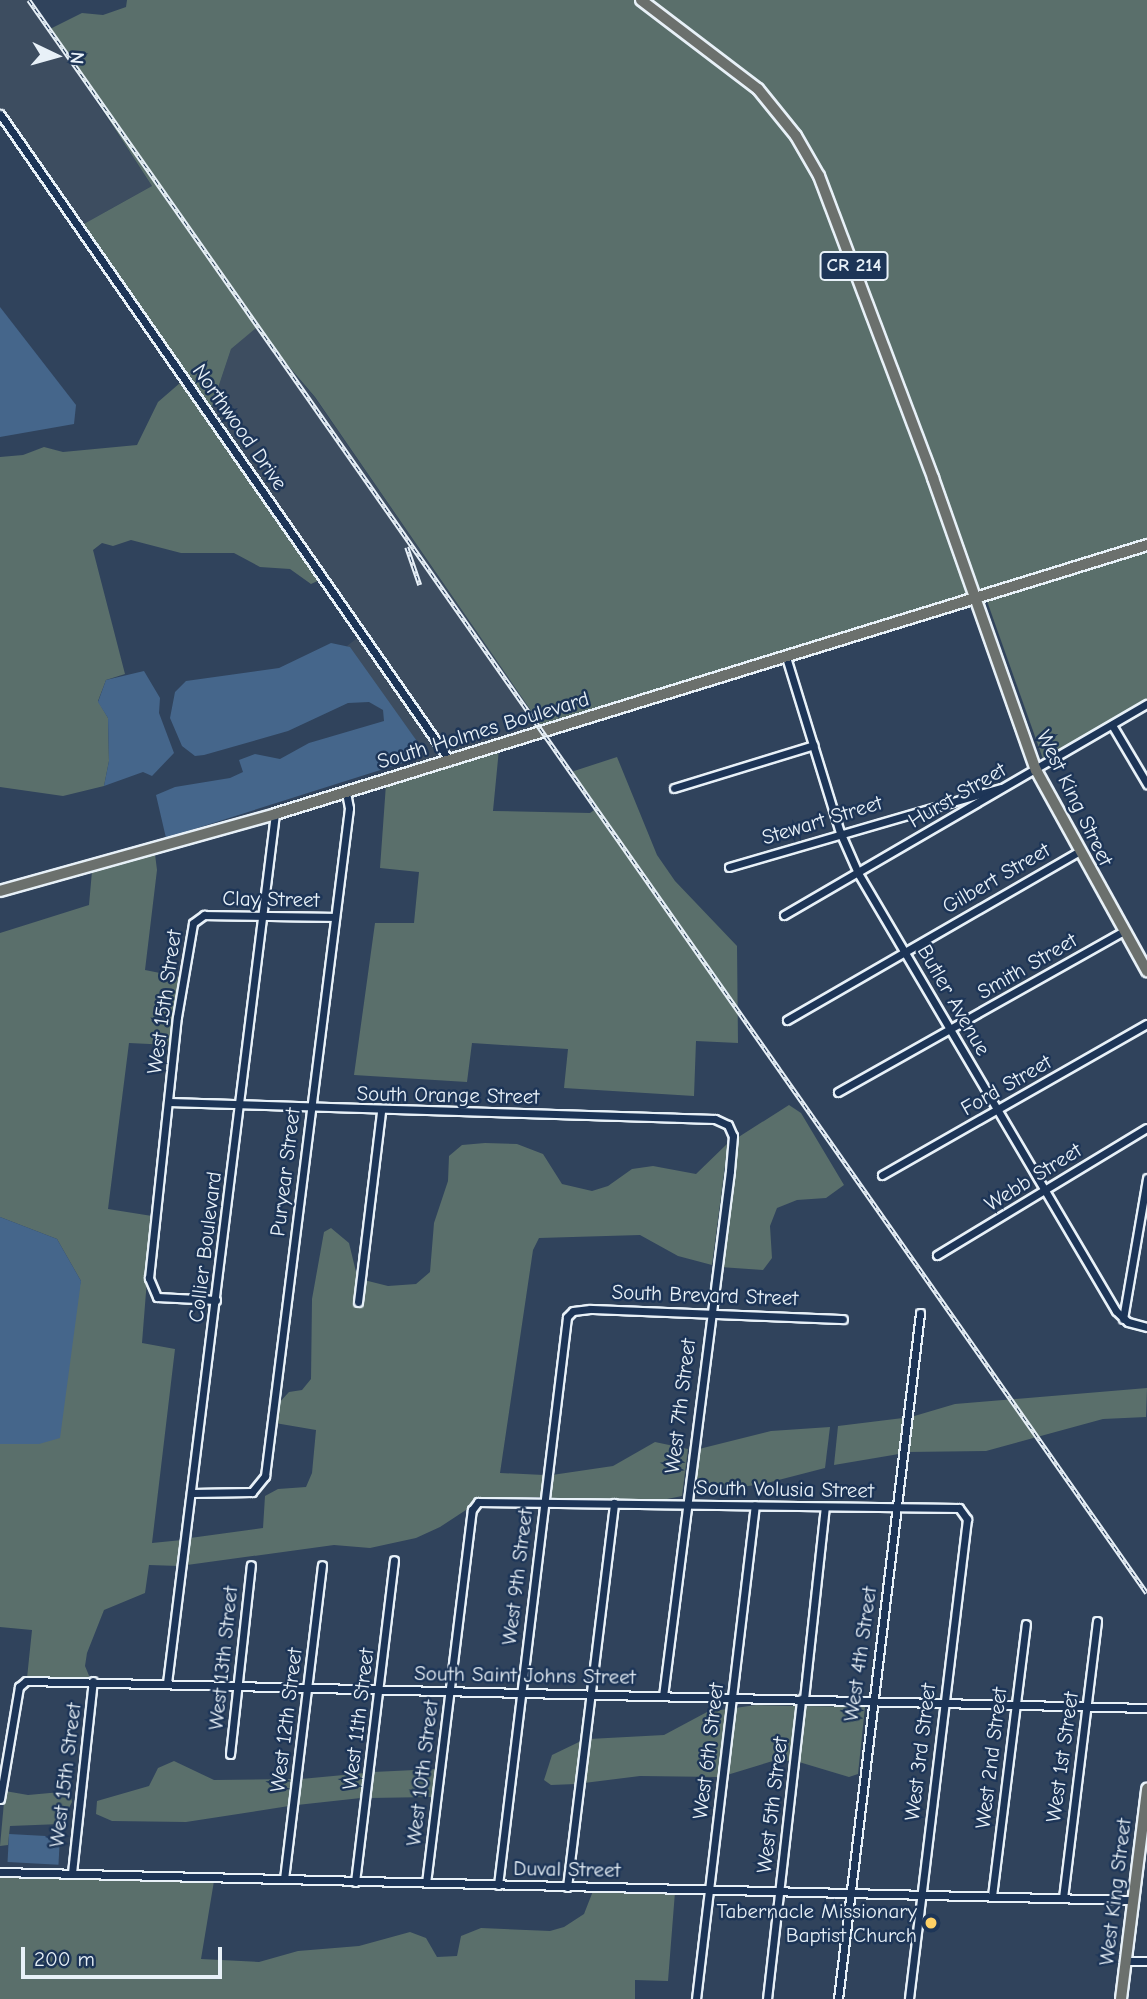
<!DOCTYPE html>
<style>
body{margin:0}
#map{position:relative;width:1147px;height:1999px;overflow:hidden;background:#30435c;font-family:"Comic Neue",sans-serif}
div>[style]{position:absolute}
.built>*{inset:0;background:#3d4d60}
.green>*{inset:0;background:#5a6f6b}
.water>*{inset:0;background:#45668b;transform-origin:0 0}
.roads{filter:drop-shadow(2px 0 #e8f1f8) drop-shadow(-2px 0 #e8f1f8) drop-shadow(0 2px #e8f1f8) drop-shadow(0 -2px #e8f1f8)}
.street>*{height:7px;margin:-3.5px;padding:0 3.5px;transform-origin:3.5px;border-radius:3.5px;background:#1d3557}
.primary>*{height:10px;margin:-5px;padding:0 5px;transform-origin:5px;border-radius:5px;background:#6b706d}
.rail>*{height:4.5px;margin-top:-2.25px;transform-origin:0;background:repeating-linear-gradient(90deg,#1d3557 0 5px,#e8f1f8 0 10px);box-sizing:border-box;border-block:2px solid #e8f1f8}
.dots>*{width:19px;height:19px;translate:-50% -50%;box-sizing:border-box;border:4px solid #1d3557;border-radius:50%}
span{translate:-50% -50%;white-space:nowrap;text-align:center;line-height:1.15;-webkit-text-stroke:5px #1d3557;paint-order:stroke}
.shield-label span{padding:2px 5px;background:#1d3557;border:2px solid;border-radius:5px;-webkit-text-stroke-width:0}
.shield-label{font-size:19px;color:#e8f1f8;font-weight:700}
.street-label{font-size:21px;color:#e8f1f8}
.poi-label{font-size:21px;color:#e8f1f8}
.right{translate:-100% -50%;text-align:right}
.north{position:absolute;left:21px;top:21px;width:70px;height:70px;-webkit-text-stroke:5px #1d3557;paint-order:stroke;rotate:95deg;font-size:19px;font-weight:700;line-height:28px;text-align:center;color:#e8f1f8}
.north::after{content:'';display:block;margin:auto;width:24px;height:32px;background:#e8f1f8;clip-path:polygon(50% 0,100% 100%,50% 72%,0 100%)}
.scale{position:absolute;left:21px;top:1947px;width:201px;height:32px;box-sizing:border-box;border:4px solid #e8f1f8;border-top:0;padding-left:9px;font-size:21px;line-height:24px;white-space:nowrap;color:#e8f1f8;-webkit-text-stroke:5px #1d3557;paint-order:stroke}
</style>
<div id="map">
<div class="built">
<div style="clip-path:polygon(0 0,29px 0,152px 186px,82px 225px,0 108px)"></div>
<div style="clip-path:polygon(256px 327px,315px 398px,543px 728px,452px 756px,211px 409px,231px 349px)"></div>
<div style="clip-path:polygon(361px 635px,445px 759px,421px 766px,413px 760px,419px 744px,347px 646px)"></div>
</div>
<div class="green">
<div style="clip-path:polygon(127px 0,635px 0,670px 23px,755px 91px,809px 163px,968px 593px,543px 728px,315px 397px,256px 328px,231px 349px,211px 409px,82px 225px,152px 186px,50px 29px,82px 13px,103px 15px,126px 7px)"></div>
<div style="clip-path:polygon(648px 0,1147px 0,1147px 541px,976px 591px,823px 174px,800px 134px,761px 86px)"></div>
<div style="clip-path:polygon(180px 383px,322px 579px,311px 584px,290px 569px,260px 567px,234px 553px,181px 553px,131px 540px,113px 546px,102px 543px,93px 550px,125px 674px,106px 680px,98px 701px,108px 718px,109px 761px,104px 786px,63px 796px,0 787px,0 457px,23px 455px,44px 447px,63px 452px,137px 445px,158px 402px)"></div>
<div style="clip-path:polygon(1147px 551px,1147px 699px,1043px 759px,987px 601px)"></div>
<div style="clip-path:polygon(499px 749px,493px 811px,590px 813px,597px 808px,571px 772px,617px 757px,657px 855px,675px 881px,737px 946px,738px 1043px,696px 1041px,694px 1096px,564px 1088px,568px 1049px,472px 1043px,467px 1082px,354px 1075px,375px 923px,414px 923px,419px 872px,380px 868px,386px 784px)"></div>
<div style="clip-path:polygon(155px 854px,157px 870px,145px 970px,180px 977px,170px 1045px,129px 1043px,108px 1209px,152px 1216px,142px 1343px,175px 1349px,152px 1543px,182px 1540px,179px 1566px,149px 1565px,145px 1593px,104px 1610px,87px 1653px,85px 1666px,90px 1678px,27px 1678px,32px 1630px,0 1627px,0 1444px,39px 1444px,81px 1281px,57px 1239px,0 1217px,0 933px,89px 905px,92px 871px)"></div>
<div style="clip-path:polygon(789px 1105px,801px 1113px,844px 1185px,826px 1198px,797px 1200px,777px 1208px,770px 1226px,772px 1258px,763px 1270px,720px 1267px,737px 1138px)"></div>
<div style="clip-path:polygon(485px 1143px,517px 1144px,543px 1154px,562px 1184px,592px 1191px,608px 1186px,632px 1169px,653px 1166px,696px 1174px,728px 1143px,712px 1265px,678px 1256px,640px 1235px,539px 1238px,533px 1250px,500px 1473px,544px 1475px,541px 1497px,477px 1497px,469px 1508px,440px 1527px,416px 1538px,370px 1548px,334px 1545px,187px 1565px,190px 1538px,263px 1528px,265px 1496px,278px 1489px,306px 1487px,312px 1473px,316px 1430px,275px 1423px,277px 1405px,289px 1392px,302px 1390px,311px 1379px,312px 1299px,324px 1232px,331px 1228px,349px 1243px,357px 1276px,354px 1305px,361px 1305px,364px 1280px,388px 1286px,416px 1284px,430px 1272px,434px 1223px,448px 1181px,449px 1156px,462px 1145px)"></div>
<div style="clip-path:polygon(1147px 1388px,1146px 1417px,1103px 1419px,986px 1451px,907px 1452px,911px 1417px,955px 1404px)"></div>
<div style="clip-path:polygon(903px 1418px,899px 1454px,834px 1465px,838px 1426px)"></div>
<div style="clip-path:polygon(830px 1427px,825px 1468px,763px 1484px,690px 1494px,695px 1450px,771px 1431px)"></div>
<div style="clip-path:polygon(655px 1442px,688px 1449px,682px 1496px,657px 1501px,549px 1498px,552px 1475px,613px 1466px)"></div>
<div style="clip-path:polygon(756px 1705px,796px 1706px,791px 1761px,776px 1760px,727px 1775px,735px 1708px)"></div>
<div style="clip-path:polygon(804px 1706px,865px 1707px,858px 1774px,849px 1777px,799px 1762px)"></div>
<div style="clip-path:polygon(727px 1709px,718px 1777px,640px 1776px,584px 1783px,589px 1739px,664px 1735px,707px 1712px)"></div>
<div style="clip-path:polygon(581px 1741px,576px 1784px,551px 1785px,544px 1780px,552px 1755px)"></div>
<div style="clip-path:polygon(174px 1761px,214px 1780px,293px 1779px,289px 1806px,186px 1822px,112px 1821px,96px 1814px,97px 1801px,149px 1786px,158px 1768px)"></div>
<div style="clip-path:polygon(436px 1769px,432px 1797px,369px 1798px,373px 1772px)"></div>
<div style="clip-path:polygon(365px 1773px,361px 1798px,297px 1805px,301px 1779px)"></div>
<div style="clip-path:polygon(5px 1791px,28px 1795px,61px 1792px,71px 1796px,72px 1802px,61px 1824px,10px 1826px,8px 1845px,0 1846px)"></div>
<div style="clip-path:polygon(0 1875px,214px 1881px,201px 1959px,259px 1962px,298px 1951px,359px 1946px,410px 1932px,426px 1938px,437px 1957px,457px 1956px,461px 1936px,481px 1928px,550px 1931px,564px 1927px,584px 1914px,593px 1891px,675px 1892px,668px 1981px,635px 1980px,635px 1999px,0 1999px)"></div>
</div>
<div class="water">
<div style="clip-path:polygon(0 307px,76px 405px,74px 424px,0 437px)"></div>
<div style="clip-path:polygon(331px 643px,350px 647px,419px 744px,412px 760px,166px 838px,156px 795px,175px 787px,230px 778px,243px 772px,239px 760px,255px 754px,280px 759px,309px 743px,384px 721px,383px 710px,369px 702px,348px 703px,288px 731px,204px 755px,195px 756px,182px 746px,170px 718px,175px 692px,186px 681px,279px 668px)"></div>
<div style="clip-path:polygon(144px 671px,160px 698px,159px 713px,174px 753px,152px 776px,143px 772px,104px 786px,109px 761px,108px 718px,98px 702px,106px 680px)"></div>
<div style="clip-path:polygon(0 1217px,57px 1239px,81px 1281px,60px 1438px,39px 1444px,0 1444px)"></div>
<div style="left:9px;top:1834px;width:51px;height:28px;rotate:3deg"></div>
</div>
<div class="roads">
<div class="street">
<div style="left:0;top:114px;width:788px;rotate:55.18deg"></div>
<div style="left:786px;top:657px;width:183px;rotate:72.9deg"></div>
<div style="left:840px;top:832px;width:45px;rotate:66.3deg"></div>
<div style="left:858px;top:873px;width:508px;rotate:59.5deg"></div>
<div style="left:1116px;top:1311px;width:16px;rotate:43deg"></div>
<div style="left:1128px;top:1322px;width:20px;rotate:15deg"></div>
<div style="left:1112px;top:725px;width:69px;rotate:59.3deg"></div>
<div style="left:674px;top:788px;width:146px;rotate:-17.1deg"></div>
<div style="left:729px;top:867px;width:283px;rotate:-16.2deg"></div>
<div style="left:784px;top:915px;width:420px;rotate:-30.2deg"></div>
<div style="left:787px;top:1020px;width:336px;rotate:-30deg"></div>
<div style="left:838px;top:1092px;width:328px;rotate:-29.4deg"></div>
<div style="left:169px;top:1102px;width:546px;rotate:1.78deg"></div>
<div style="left:715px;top:1119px;width:14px;rotate:25deg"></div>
<div style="left:728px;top:1125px;width:12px;rotate:66deg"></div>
<div style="left:733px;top:1136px;width:35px;rotate:95deg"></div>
<div style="left:730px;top:1171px;width:529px;rotate:97.27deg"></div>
<div style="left:882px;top:1175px;width:305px;rotate:-29.7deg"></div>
<div style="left:937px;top:1255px;width:245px;rotate:-31.2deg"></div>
<div style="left:216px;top:1300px;width:59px;rotate:-177.1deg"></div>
<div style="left:157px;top:1297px;width:21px;rotate:-113deg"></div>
<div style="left:149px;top:1278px;width:262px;rotate:-83.9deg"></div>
<div style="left:177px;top:1017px;width:95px;rotate:-80.3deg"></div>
<div style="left:193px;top:923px;width:14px;rotate:-36deg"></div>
<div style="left:204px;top:915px;width:131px;rotate:0.9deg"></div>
<div style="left:358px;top:1302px;width:192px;rotate:-83.1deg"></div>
<div style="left:1123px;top:1319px;width:143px;rotate:-80.3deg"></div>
<div style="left:192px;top:1493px;width:60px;rotate:-1deg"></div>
<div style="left:252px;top:1492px;width:21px;rotate:-51deg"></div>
<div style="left:265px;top:1476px;width:673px;rotate:-82.83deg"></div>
<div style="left:349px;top:808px;width:15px;rotate:-101deg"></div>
<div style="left:167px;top:1683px;width:876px;rotate:-82.92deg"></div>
<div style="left:804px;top:1699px;width:193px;rotate:-83.8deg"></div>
<div style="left:230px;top:1754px;width:190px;rotate:-83.7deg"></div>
<div style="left:0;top:1799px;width:114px;rotate:-80.4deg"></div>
<div style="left:19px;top:1687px;width:9px;rotate:-41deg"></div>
<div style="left:26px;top:1681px;width:1121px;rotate:1.38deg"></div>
<div style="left:0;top:1872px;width:1133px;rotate:1.42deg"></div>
<div style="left:72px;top:1873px;width:193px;rotate:-83.8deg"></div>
<div style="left:284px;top:1879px;width:316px;rotate:-83.1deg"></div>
<div style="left:355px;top:1882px;width:324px;rotate:-83.1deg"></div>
<div style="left:426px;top:1883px;width:376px;rotate:-83deg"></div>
<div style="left:472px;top:1510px;width:10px;rotate:-53deg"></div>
<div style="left:478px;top:1502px;width:481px;rotate:0.7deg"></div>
<div style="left:959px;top:1508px;width:14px;rotate:54deg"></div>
<div style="left:967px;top:1519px;width:483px;rotate:96.9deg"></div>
<div style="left:498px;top:1885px;width:572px;rotate:-83.07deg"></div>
<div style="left:567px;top:1317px;width:8px;rotate:-45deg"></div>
<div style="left:573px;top:1311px;width:17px;rotate:-7deg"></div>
<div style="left:590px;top:1309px;width:253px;rotate:2.3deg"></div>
<div style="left:567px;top:1887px;width:387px;rotate:-83deg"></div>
<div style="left:992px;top:1896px;width:274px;rotate:-82.9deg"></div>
<div style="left:1063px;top:1898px;width:279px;rotate:-83deg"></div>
<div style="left:1125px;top:1961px;width:22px"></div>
<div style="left:696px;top:1999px;width:497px;rotate:-83.2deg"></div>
<div style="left:767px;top:1999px;width:302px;rotate:-83.5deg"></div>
<div style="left:838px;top:1999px;width:691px;rotate:-83.18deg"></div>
</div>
<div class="primary">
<div style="left:641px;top:0;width:147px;rotate:37.3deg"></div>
<div style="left:758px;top:89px;width:60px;rotate:51deg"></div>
<div style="left:796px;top:136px;width:46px;rotate:60.1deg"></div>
<div style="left:819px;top:176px;width:323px;rotate:69.3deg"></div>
<div style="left:933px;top:478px;width:310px;rotate:70.6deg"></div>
<div style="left:1036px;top:770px;width:230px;rotate:61.1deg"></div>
<div style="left:0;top:891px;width:286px;rotate:-15.6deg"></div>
<div style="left:275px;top:814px;width:913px;rotate:-17.14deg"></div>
<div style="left:1121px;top:1999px;width:212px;rotate:-82.9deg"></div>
</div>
</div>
<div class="rail">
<div style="left:29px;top:0;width:1946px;rotate:54.94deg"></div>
<div style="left:407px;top:547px;width:40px;rotate:71.1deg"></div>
</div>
<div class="dots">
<div style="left:931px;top:1923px;background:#ffd166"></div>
</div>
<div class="shield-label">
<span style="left:854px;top:266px">CR 214</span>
</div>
<div class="street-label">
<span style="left:240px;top:427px;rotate:55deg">Northwood Drive</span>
<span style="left:483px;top:730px;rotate:-17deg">South Holmes Boulevard</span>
<span style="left:957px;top:795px;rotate:-30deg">Hurst Street</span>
<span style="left:1075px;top:798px;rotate:64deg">West King Street</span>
<span style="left:822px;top:820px;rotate:-17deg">Stewart Street</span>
<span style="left:996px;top:878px;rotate:-30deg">Gilbert Street</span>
<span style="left:271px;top:899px;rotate:1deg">Clay Street</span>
<span style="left:1027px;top:966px;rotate:-30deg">Smith Street</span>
<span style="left:954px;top:1000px;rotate:60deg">Butler Avenue</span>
<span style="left:164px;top:1002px;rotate:-82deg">West 15th Street</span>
<span style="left:1006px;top:1085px;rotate:-30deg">Ford Street</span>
<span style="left:448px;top:1095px;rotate:1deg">South Orange Street</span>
<span style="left:285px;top:1172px;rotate:-83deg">Puryear Street</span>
<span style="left:1033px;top:1177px;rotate:-32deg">Webb Street</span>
<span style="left:205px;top:1247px;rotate:-83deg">Collier Boulevard</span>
<span style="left:705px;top:1295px;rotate:2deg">South Brevard Street</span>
<span style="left:680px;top:1406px;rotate:-83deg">West 7th Street</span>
<span style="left:785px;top:1489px;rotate:1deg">South Volusia Street</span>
<span style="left:517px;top:1577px;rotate:-83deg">West 9th Street</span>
<span style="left:860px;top:1654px;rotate:-82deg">West 4th Street</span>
<span style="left:223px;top:1658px;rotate:-84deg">West 13th Street</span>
<span style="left:525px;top:1675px;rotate:1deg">South Saint Johns Street</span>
<span style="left:358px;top:1719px;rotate:-83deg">West 11th Street</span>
<span style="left:286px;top:1720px;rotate:-83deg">West 12th Street</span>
<span style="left:708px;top:1751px;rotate:-83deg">West 6th Street</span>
<span style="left:920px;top:1752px;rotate:-83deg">West 3rd Street</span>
<span style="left:1062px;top:1757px;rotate:-82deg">West 1st Street</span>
<span style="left:991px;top:1758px;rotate:-83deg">West 2nd Street</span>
<span style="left:422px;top:1773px;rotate:-83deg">West 10th Street</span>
<span style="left:65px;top:1775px;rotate:-83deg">West 15th Street</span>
<span style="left:772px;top:1805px;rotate:-83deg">West 5th Street</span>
<span style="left:567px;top:1869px;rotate:1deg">Duval Street</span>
<span style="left:1115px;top:1892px;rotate:-83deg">West King Street</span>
</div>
<div class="poi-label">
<span class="right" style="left:917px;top:1923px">Tabernacle Missionary<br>Baptist Church</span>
</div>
<div class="north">N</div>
<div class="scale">200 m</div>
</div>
